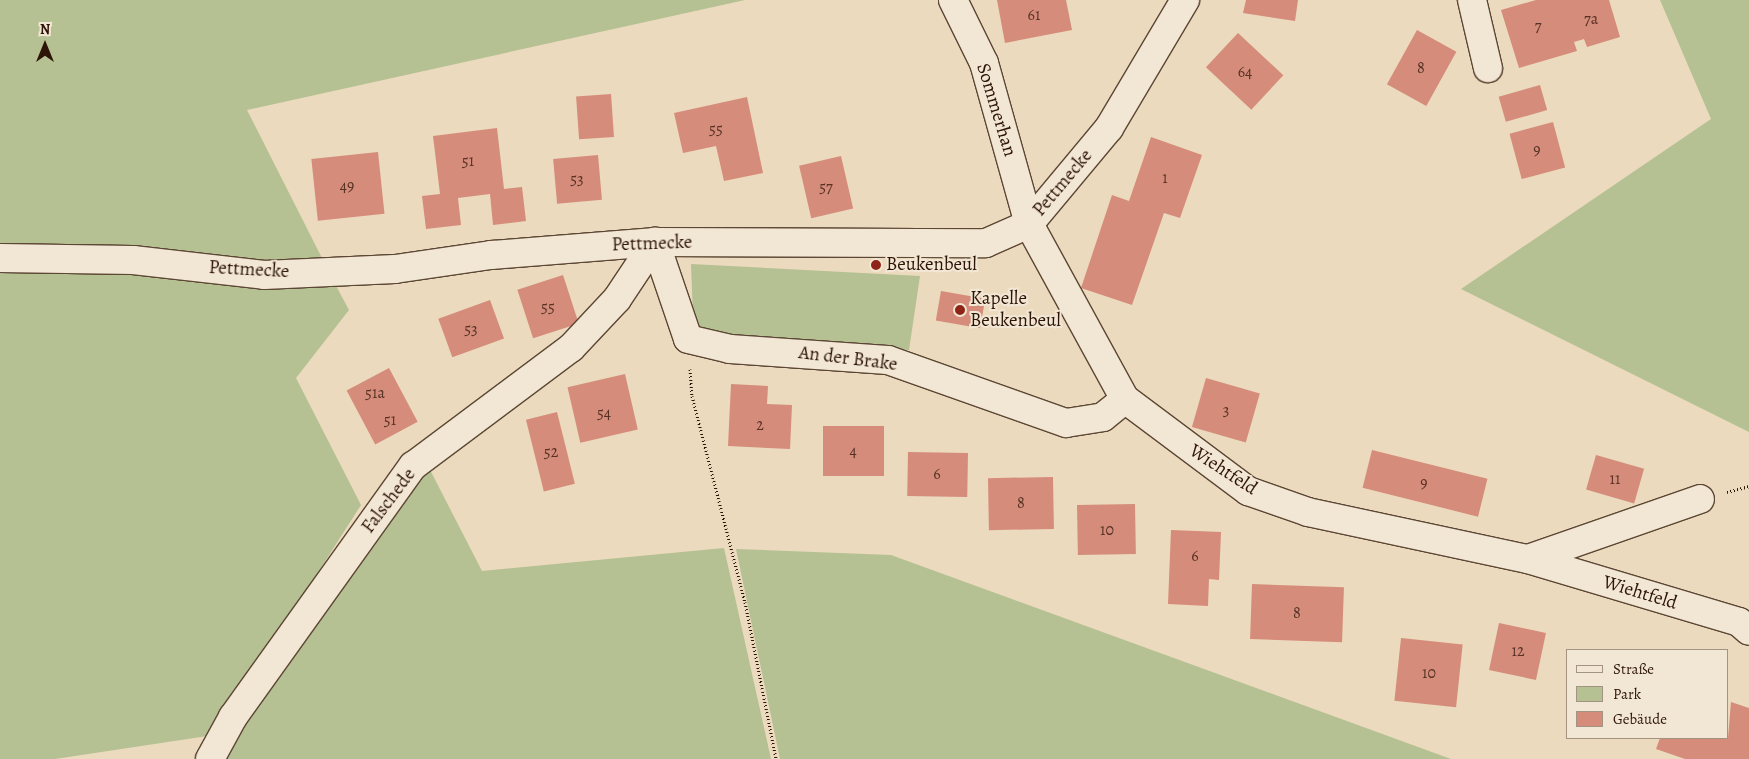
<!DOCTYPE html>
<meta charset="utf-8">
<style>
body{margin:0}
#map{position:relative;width:1749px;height:759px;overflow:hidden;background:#ebdabd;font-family:Alegreya,serif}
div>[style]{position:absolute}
.green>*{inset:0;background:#b5c093}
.building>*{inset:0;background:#d58c7b;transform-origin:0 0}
.path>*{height:3px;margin-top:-1.5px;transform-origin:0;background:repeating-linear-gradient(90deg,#2d1407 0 1px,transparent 0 3.5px)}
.roads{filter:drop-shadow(1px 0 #5c4634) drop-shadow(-1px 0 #5c4634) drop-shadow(0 1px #5c4634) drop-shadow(0 -1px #5c4634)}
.minor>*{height:28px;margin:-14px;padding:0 14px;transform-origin:14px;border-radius:14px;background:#f2e7d4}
.dots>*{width:14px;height:14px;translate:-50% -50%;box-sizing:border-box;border:2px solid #f2e7d4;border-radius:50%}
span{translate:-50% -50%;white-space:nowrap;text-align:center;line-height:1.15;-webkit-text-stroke:4px #f2e7d4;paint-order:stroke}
.number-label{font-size:16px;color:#573224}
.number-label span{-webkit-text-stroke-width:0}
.street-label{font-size:19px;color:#2d1407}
.poi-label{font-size:19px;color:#2d1407}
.left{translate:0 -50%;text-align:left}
.legend{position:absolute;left:1566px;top:649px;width:162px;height:90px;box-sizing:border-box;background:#f2e7d4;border:1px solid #a39382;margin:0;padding:6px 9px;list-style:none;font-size:15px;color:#2d1407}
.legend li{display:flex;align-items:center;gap:10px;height:25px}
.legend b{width:25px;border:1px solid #a39382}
.north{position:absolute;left:20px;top:20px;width:50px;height:50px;-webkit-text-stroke:4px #f2e7d4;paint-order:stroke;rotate:0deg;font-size:14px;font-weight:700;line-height:20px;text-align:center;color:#2d1407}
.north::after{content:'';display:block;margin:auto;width:18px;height:22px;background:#2d1407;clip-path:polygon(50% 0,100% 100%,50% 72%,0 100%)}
</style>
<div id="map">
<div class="green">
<div style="clip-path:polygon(0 0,745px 0,247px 110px,325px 264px,0 252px)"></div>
<div style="clip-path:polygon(1660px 0,1749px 0,1749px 432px,1461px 289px,1711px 119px)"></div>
<div style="clip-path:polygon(691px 264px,920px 276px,909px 350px,714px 334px,698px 325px,693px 316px)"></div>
<div style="clip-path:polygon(47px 269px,334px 282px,349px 310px,296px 378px,361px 505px,214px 735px,55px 759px,0 759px,0 272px)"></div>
<div style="clip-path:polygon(428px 466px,482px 571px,724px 548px,771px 759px,217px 759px)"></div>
<div style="clip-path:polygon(736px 549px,891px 555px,1451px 759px,780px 759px)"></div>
</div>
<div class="building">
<div style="clip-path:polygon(997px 0,1066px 0,1072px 30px,1005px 43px)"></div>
<div style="clip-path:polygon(1246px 0,1298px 0,1295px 21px,1243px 13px)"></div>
<div style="clip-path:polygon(1536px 0,1609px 0,1620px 37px,1587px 47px,1584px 39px,1574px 42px,1577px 51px,1519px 68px,1501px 10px)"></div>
<div style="left:1417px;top:30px;width:45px;height:62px;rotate:29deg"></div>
<div style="left:1238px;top:33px;width:62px;height:47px;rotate:43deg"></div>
<div style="left:1540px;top:85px;width:26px;height:43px;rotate:74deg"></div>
<div style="left:611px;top:94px;width:43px;height:35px;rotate:86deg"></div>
<div style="clip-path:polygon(747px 97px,763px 173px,724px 181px,716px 146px,683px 153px,674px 113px)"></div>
<div style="left:1553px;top:122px;width:47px;height:45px;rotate:75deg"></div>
<div style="clip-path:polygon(497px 128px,504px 189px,522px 187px,526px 221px,493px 225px,490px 194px,458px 198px,461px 225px,426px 229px,422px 196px,440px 194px,433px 136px)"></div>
<div style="clip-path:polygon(1151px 137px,1202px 155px,1180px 218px,1164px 213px,1132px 305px,1081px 288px,1112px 195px,1129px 201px)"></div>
<div style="left:378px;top:152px;width:62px;height:67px;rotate:84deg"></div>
<div style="left:598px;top:155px;width:45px;height:45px;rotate:85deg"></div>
<div style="left:841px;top:156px;width:54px;height:43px;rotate:77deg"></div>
<div style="left:563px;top:275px;width:51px;height:48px;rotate:72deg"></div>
<div style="left:941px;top:291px;width:45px;height:30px;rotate:10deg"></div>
<div style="left:490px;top:300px;width:41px;height:55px;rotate:70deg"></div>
<div style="left:389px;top:368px;width:61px;height:48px;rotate:62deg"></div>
<div style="left:625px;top:374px;width:57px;height:59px;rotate:77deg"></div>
<div style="left:1206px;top:378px;width:56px;height:51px;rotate:16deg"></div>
<div style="clip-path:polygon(731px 384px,768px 386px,767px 404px,792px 405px,790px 449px,728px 446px)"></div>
<div style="left:557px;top:412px;width:74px;height:32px;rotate:76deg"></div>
<div style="left:823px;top:426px;width:61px;height:50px"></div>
<div style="left:1372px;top:450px;width:119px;height:39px;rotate:14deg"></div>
<div style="left:908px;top:452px;width:60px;height:44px;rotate:1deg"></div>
<div style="left:1596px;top:455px;width:50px;height:36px;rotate:16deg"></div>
<div style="left:1053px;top:477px;width:52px;height:65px;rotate:89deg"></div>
<div style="left:1135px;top:504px;width:50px;height:58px;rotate:89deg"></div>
<div style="clip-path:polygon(1171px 530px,1221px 532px,1219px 580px,1209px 579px,1208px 606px,1168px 604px)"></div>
<div style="left:1252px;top:584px;width:92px;height:55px;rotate:2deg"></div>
<div style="left:1499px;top:623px;width:48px;height:48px;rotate:12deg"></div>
<div style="left:1401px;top:638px;width:62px;height:63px;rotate:6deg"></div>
<div style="clip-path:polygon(1731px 702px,1749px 708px,1749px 759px,1685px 759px,1656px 749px,1660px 738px,1728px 738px)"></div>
</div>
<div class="path">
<div style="left:690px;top:369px;width:27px;rotate:86deg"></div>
<div style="left:692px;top:396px;width:213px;rotate:75.6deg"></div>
<div style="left:745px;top:602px;width:160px;rotate:78.8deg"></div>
<div style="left:1727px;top:492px;width:23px;rotate:-15deg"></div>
</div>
<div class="roads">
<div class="minor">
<div style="left:953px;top:0;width:70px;rotate:63.8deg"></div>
<div style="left:984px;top:63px;width:167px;rotate:74.4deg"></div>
<div style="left:1029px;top:224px;width:200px;rotate:61.3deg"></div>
<div style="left:1125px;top:399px;width:154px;rotate:36.8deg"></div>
<div style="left:1248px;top:491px;width:64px;rotate:19.3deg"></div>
<div style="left:1308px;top:512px;width:225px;rotate:12.1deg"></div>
<div style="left:1528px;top:559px;width:220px;rotate:16.6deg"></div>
<div style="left:1739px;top:622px;width:13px;rotate:42deg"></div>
<div style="left:1472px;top:0;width:70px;rotate:76.8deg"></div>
<div style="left:655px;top:242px;width:102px;rotate:71.2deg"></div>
<div style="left:688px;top:339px;width:43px;rotate:13.4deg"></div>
<div style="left:730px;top:349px;width:158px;rotate:4deg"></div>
<div style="left:888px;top:360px;width:189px;rotate:19.5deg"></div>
<div style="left:1066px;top:423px;width:37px;rotate:-9deg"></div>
<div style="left:1103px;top:417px;width:28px;rotate:-39deg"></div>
<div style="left:0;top:258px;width:133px;rotate:0.9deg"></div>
<div style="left:133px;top:260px;width:132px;rotate:6.5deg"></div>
<div style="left:264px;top:275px;width:131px;rotate:-2.6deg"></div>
<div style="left:395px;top:269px;width:97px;rotate:-8.3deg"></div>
<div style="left:491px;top:255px;width:165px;rotate:-4.5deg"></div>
<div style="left:655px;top:242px;width:331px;rotate:0.2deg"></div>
<div style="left:986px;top:243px;width:47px;rotate:-23.8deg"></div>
<div style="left:1029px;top:224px;width:125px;rotate:-50.2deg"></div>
<div style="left:1109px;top:128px;width:149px;rotate:-59.3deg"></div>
<div style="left:1528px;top:559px;width:182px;rotate:-19.2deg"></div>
<div style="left:210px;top:759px;width:48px;rotate:-61.3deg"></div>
<div style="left:233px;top:717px;width:309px;rotate:-54.4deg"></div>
<div style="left:413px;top:466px;width:197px;rotate:-36.8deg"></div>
<div style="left:571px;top:348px;width:67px;rotate:-46.8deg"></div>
<div style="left:617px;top:299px;width:69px;rotate:-56.3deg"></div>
</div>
</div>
<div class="dots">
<div style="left:876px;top:265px;background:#8f2418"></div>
<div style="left:960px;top:310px;background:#8f2418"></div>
</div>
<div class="number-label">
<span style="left:1034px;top:15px">61</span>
<span style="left:1591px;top:19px">7a</span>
<span style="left:1538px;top:26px">7</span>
<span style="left:1421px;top:68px">8</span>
<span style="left:1245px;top:72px">64</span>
<span style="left:716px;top:129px">55</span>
<span style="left:1537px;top:150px">9</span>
<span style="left:468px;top:161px">51</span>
<span style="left:1165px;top:178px">1</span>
<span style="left:577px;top:179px">53</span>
<span style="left:347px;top:186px">49</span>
<span style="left:826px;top:187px">57</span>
<span style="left:548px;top:307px">55</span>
<span style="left:471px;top:329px">53</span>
<span style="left:375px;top:393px">51a</span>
<span style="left:1226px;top:410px">3</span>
<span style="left:604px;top:413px">54</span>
<span style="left:390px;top:420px">51</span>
<span style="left:760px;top:425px">2</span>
<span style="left:853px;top:451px">4</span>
<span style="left:551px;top:452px">52</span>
<span style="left:937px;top:474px">6</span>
<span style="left:1615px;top:479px">11</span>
<span style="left:1424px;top:483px">9</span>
<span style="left:1021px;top:503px">8</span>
<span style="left:1107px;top:530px">10</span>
<span style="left:1195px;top:556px">6</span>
<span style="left:1297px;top:613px">8</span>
<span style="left:1518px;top:651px">12</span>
<span style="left:1429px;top:673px">10</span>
</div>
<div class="street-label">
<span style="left:996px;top:110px;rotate:73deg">Sommerhan</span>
<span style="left:1063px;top:183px;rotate:-50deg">Pettmecke</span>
<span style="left:652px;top:244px;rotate:-2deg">Pettmecke</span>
<span style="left:249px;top:270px;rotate:3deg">Pettmecke</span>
<span style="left:848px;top:359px;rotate:7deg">An der Brake</span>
<span style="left:1223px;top:470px;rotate:33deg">Wiehtfeld</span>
<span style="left:389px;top:501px;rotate:-53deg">Falschede</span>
<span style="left:1640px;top:593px;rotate:17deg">Wiehtfeld</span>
</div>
<div class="poi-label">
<span class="left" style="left:886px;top:265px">Beukenbeul</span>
<span class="left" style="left:970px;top:310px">Kapelle<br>Beukenbeul</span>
</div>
<ul class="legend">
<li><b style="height:6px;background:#f2e7d4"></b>Straße</li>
<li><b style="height:14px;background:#b5c093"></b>Park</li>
<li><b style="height:14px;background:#d58c7b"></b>Gebäude</li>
</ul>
<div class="north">N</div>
</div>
